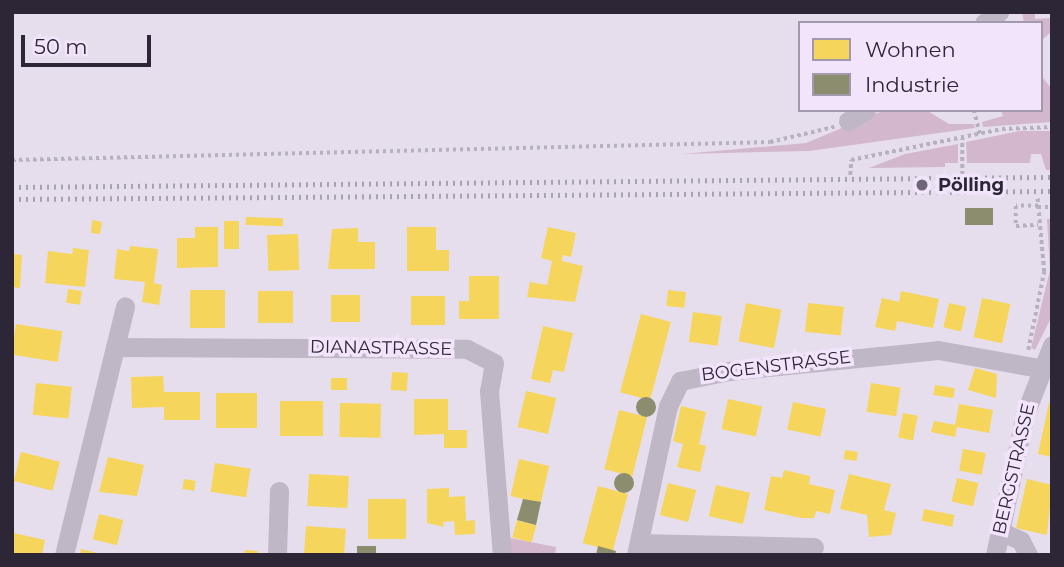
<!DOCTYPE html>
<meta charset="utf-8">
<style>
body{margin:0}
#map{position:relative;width:1064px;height:567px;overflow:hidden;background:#e7deed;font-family:Montserrat,sans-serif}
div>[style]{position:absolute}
.green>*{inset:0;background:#d3b7cc}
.homes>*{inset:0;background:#f6d55c;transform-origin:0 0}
.industry>*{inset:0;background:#8c8c6e;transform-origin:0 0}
.round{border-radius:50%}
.path>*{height:3.5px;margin-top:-1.75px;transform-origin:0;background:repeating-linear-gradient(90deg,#b7b0be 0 3.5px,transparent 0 7px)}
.minor>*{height:19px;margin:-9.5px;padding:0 9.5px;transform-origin:9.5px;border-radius:9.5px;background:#bfb7c6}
.rail>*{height:5px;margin-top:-2.5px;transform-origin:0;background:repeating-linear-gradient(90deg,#a8a2ad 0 2px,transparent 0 7px)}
.dots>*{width:19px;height:19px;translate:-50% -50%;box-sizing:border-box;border:4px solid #f2e5fb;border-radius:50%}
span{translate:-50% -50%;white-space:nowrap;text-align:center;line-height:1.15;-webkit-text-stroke:7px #f2e5fb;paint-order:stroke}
.poi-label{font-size:18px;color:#2c2637;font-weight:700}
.left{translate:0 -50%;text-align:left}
.street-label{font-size:18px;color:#2c2637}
.frame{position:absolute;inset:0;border:14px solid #2c2637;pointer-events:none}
.legend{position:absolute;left:798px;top:21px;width:245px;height:91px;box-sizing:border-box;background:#f2e5fb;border:2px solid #a399ad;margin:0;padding:9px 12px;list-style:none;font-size:21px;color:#2c2637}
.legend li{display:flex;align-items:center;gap:14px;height:35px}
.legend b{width:35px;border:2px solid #a399ad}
.scale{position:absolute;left:21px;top:35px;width:130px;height:32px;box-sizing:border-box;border:4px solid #2c2637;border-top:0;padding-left:9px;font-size:21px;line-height:24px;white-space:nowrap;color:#2c2637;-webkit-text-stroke:5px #f2e5fb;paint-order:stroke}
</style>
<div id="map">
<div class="green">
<div style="clip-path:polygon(1022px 12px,1035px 12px,1035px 19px,1052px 18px,1052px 31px,1041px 41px,1041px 23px,1024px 23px)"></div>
<div style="clip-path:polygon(1043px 78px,1052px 89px,1052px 122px,983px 127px,982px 122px,1003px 116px,1001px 110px,1041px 110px)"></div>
<div style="clip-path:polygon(885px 110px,926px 110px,949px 124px,974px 124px,975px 128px,809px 151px,682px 154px,806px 143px)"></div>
<div style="clip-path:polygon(1019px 131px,1052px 131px,1052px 170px,1046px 170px,1041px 154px,1031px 154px,1030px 163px,967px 163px,966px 142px)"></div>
<div style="clip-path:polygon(958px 144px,958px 163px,945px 163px,945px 167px,869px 168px,905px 154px)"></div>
<div style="clip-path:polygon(1047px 219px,1052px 219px,1052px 316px,1035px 350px,1031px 348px,1050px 270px)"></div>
<div style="clip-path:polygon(510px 538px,556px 547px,555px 555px,511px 555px)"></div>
</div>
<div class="homes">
<div style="left:246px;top:217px;width:37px;height:8px;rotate:2deg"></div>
<div style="clip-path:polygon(92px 220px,102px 222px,100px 234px,91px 233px)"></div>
<div style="left:224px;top:221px;width:15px;height:28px"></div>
<div style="clip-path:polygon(195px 227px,218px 227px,218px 267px,177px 268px,177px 238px,195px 238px)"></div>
<div style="clip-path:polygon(407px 227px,436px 227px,436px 250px,449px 250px,449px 271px,407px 271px)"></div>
<div style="clip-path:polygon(548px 227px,576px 233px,571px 257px,563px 255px,562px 261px,583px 266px,575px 302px,527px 297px,530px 282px,547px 285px,552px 261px,541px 258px)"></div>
<div style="clip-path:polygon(358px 228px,358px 242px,375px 242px,375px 269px,328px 269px,332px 229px)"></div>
<div style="left:298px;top:234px;width:36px;height:31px;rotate:88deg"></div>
<div style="clip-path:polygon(130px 246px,158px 249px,154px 283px,162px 285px,159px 305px,142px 302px,145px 282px,114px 279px,117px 249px,129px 251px)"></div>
<div style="clip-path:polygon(73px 248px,89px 250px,85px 287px,45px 283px,48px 251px,72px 254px)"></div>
<div style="clip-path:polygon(12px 254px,22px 255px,20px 288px,12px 287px)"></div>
<div style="clip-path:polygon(469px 276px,499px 276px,499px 319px,459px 319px,459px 301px,469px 301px)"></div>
<div style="left:68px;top:289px;width:14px;height:14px;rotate:8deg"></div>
<div style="left:190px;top:290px;width:35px;height:38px"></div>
<div style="left:668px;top:290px;width:18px;height:16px;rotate:6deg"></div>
<div style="left:258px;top:291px;width:35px;height:32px"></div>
<div style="clip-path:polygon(901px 291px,939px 299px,933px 328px,897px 321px,895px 331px,875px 327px,882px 298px,899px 302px)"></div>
<div style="left:331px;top:295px;width:29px;height:27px"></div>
<div style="left:411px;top:296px;width:34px;height:29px"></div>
<div style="left:982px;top:298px;width:29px;height:40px;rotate:12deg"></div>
<div style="left:746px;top:303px;width:36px;height:39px;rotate:11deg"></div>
<div style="left:808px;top:303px;width:36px;height:29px;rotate:6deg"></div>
<div style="left:949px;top:303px;width:18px;height:25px;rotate:13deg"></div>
<div style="left:693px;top:312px;width:29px;height:30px;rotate:8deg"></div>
<div style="left:641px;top:314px;width:31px;height:81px;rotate:15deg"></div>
<div style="left:16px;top:324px;width:47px;height:31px;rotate:9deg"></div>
<div style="clip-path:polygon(543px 326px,573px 333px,564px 372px,553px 370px,550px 383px,531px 379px)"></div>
<div style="clip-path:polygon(975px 368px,997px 374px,996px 398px,968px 390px)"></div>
<div style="left:392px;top:372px;width:16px;height:18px;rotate:4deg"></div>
<div style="clip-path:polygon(163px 376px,164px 392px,200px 392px,200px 420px,164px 420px,164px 407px,132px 408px,131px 377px)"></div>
<div style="left:331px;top:378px;width:16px;height:12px"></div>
<div style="left:36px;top:383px;width:36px;height:32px;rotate:6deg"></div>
<div style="left:871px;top:383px;width:30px;height:29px;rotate:9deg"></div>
<div style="left:935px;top:385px;width:20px;height:10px;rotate:9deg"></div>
<div style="left:526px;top:391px;width:31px;height:37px;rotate:13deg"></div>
<div style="left:216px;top:393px;width:41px;height:35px"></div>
<div style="clip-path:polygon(414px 399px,448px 399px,448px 430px,467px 430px,467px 448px,444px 448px,444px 434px,414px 435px)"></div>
<div style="left:728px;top:399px;width:35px;height:31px;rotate:12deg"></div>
<div style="left:280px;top:401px;width:43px;height:35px"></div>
<div style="left:793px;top:402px;width:34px;height:28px;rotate:12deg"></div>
<div style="left:340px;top:403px;width:41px;height:34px;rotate:1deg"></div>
<div style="clip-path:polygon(1049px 403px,1052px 403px,1052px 457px,1038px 454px)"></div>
<div style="clip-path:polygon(959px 404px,993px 410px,989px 433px,957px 427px,955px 437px,931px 432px,934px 421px,955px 425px)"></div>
<div style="clip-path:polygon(681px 406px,706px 412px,699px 444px,706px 446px,700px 472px,677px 467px,683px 444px,673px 441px)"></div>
<div style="left:619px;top:410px;width:29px;height:61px;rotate:14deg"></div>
<div style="left:903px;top:413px;width:15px;height:25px;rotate:11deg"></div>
<div style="left:963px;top:449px;width:23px;height:22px;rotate:10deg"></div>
<div style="left:845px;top:450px;width:13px;height:9px;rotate:9deg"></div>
<div style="left:21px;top:452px;width:40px;height:30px;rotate:14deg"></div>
<div style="clip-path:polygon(108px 457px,144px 465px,137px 496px,99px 492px)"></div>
<div style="left:519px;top:459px;width:31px;height:38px;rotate:13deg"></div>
<div style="left:215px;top:463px;width:36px;height:29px;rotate:9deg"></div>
<div style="clip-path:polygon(784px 470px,810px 476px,809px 484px,835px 490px,830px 514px,816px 511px,814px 518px,801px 518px,764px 510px,771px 476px,782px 478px)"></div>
<div style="left:309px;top:474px;width:40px;height:32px;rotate:3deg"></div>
<div style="clip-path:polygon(849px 474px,891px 484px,884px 510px,896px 513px,891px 535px,869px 537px,867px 515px,840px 509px)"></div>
<div style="left:957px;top:478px;width:22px;height:24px;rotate:13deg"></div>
<div style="left:184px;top:479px;width:12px;height:10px;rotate:9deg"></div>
<div style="clip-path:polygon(1027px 479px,1052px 485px,1047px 535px,1016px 528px)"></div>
<div style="left:668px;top:483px;width:29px;height:33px;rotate:14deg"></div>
<div style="left:716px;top:485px;width:35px;height:32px;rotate:13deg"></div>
<div style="left:598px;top:486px;width:31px;height:59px;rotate:15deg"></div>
<div style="clip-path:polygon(449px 488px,449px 497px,465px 496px,466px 521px,475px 520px,475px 534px,455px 535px,454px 521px,443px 522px,444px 527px,427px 523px,427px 489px)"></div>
<div style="left:406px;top:499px;width:40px;height:38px;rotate:90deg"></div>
<div style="left:924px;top:509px;width:31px;height:12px;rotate:11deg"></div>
<div style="left:99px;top:514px;width:25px;height:26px;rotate:14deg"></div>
<div style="left:517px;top:520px;width:20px;height:18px;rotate:15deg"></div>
<div style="left:306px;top:526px;width:40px;height:29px;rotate:4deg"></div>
<div style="clip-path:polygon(14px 533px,45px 540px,42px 555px,12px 555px)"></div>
<div style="clip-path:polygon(81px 549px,102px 554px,102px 555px,80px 555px)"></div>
<div style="clip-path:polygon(245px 550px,258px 551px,258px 555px,244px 555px)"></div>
</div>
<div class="industry">
<div style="left:965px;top:208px;width:28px;height:17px"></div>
<div class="round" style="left:636px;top:397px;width:20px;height:20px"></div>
<div class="round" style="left:614px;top:473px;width:20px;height:20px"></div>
<div style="clip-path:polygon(523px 499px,541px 502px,536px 525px,517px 520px)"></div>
<div style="left:357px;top:546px;width:19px;height:9px"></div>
<div style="clip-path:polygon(598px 546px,616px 551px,615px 555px,596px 555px)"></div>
</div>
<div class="path">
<div style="left:974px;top:110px;width:25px;rotate:76deg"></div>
<div style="left:12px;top:160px;width:758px;rotate:-1.36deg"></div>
<div style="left:770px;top:142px;width:66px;rotate:-13.2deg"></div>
<div style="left:850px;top:175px;width:15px;rotate:-86deg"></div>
<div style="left:851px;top:160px;width:154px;rotate:-11.6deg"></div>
<div style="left:1002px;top:129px;width:50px;rotate:-2.3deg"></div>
<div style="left:962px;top:175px;width:36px;rotate:-90deg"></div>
<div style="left:1038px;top:206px;width:22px;rotate:180deg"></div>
<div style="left:1016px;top:206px;width:20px;rotate:90deg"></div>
<div style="left:1016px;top:226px;width:22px;rotate:-3deg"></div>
<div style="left:1038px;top:207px;width:14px"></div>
<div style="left:1028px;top:350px;width:80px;rotate:-78.4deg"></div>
<div style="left:1044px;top:272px;width:77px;rotate:-95.2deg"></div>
</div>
<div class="minor">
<div style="left:984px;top:23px;width:19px;rotate:-36deg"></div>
<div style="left:848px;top:121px;width:21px;rotate:-31deg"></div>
<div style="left:115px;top:347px;width:352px;rotate:0.3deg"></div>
<div style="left:467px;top:349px;width:30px;rotate:27deg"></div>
<div style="left:494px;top:363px;width:28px;rotate:100deg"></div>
<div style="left:489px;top:391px;width:165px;rotate:85.5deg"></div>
<div style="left:1000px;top:531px;width:23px;rotate:25deg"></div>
<div style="left:1021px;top:541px;width:16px;rotate:63deg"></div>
<div style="left:639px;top:543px;width:175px;rotate:1.3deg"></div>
<div style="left:64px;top:555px;width:256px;rotate:-76.2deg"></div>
<div style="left:277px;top:555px;width:64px;rotate:-88.2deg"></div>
<div style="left:636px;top:555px;width:152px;rotate:-77.9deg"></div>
<div style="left:668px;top:406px;width:28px;rotate:-64deg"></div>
<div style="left:680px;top:381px;width:50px;rotate:-11.5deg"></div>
<div style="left:729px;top:371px;width:210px;rotate:-5.7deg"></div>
<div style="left:938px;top:350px;width:103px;rotate:10.1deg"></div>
<div style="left:995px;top:555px;width:144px;rotate:-78deg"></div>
<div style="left:1025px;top:414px;width:74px;rotate:-68.6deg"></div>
</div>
<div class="rail">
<div style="left:12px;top:187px;width:1040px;rotate:-0.55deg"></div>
<div style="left:12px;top:199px;width:1040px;rotate:-0.44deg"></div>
</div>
<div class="dots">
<div style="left:922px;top:185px;background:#6d6677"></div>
</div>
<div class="poi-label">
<span class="left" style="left:938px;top:185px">Pölling</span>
</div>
<div class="street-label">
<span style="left:381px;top:348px;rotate:1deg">DIANASTRASSE</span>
<span style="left:776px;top:366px;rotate:-7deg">BOGENSTRASSE</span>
<span style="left:1014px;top:469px;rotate:-77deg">BERGSTRASSE</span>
</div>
<div class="frame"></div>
<ul class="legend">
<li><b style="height:19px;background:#f6d55c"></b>Wohnen</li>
<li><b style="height:19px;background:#8c8c6e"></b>Industrie</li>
</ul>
<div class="scale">50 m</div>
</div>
